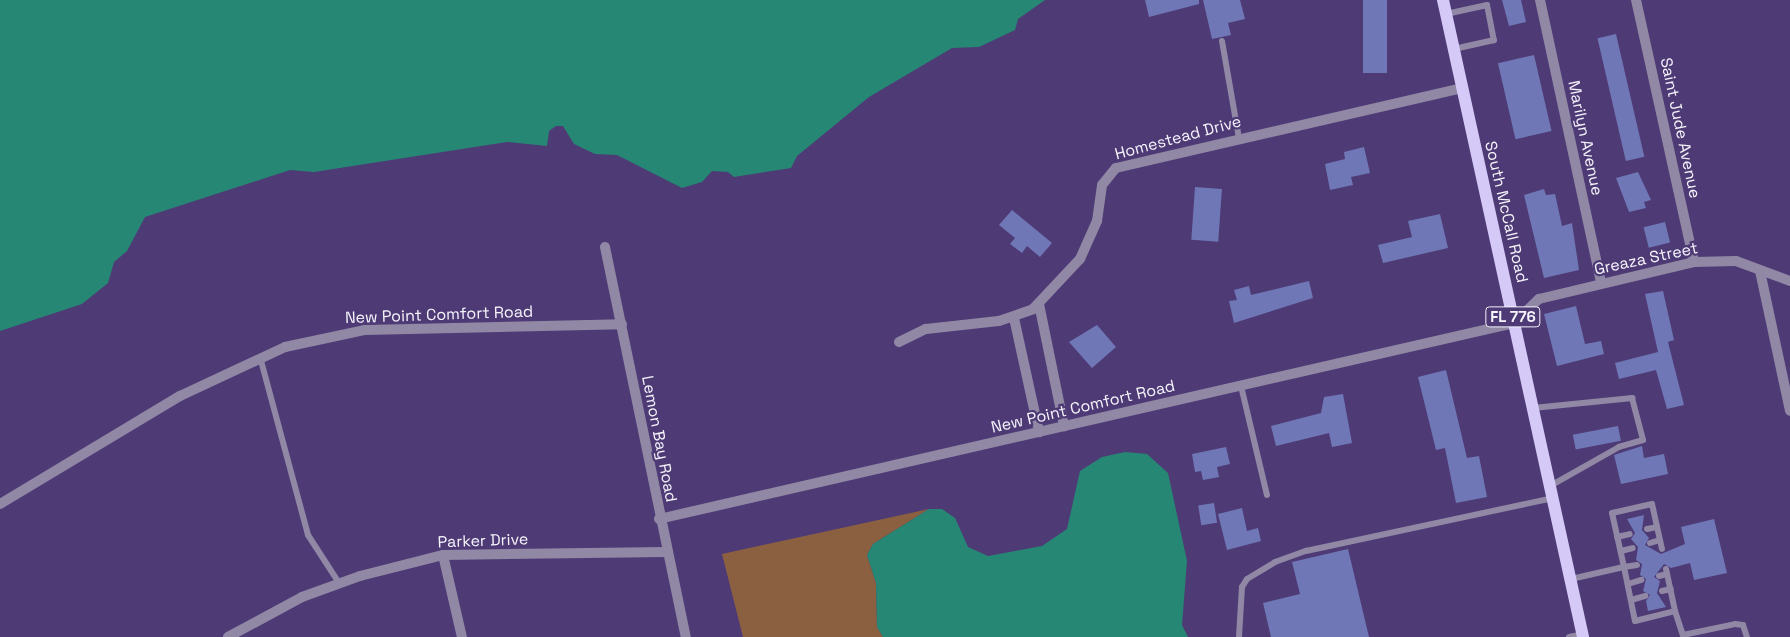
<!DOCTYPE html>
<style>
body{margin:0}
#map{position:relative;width:1790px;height:637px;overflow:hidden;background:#4e3a75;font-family:"Space Grotesk",sans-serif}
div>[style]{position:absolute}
.green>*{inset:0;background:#8b6040}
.water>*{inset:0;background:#268775}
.building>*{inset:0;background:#6f77b6;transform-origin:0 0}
.lane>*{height:6px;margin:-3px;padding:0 3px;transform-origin:3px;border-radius:3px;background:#9088a5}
.street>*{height:10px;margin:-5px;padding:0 5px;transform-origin:5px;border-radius:5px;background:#9088a5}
.primary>*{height:12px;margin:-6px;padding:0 6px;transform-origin:6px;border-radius:6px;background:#d5c9f8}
span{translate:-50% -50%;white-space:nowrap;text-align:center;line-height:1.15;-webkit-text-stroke:4.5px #4e3a75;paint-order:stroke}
.shield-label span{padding:1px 4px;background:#4e3a75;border:1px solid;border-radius:4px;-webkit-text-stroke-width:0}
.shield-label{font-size:15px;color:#f5f4fb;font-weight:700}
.street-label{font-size:16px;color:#f5f4fb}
</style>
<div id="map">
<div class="green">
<div style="clip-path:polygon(929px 509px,873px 544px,867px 555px,876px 583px,877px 627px,883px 637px,743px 637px,722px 554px)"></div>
</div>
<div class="water">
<div style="clip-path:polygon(0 0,1045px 0,1018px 19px,1015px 30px,979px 47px,952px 48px,869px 97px,797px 156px,791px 168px,734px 177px,728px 172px,712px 171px,702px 182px,682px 188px,617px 155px,595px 154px,574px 144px,563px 126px,556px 126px,549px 131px,547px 146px,507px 142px,314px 172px,290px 170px,145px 217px,127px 251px,114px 262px,108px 283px,82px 304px,0 331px)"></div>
<div style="clip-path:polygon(1125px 452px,1147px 454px,1168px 473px,1187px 561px,1182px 625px,1188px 637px,883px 637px,877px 627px,876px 583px,867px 555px,873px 544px,929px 509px,942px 509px,955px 518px,968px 547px,988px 556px,1042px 546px,1067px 529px,1080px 471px,1102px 457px)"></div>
</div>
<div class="building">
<div style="clip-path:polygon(1145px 0,1199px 0,1199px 4px,1149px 17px)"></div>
<div style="clip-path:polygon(1203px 0,1240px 0,1245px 19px,1228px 23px,1231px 35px,1212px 39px)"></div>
<div style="left:1363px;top:0;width:24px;height:73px"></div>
<div style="clip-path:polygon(1502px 0,1521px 0,1526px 22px,1509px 26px)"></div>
<div style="left:1616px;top:34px;width:126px;height:19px;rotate:77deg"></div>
<div style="left:1534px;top:55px;width:78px;height:37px;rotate:77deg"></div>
<div style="clip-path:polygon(1364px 147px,1370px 173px,1351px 177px,1353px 185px,1330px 190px,1325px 164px,1345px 159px,1344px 152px)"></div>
<div style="clip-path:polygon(1638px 172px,1651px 200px,1644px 202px,1646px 208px,1629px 212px,1616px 178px)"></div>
<div style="left:1195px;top:187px;width:27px;height:53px;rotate:4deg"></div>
<div style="clip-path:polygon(1544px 189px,1546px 195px,1555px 194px,1562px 226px,1572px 223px,1579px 270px,1544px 278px,1524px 195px)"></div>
<div style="clip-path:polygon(1012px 210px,1052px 243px,1040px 257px,1027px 246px,1022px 253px,1010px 244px,1015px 238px,999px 225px)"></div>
<div style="clip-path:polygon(1440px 214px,1448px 248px,1383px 263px,1378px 245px,1412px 237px,1408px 221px)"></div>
<div style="left:1665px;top:222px;width:21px;height:22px;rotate:76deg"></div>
<div style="clip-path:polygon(1309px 281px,1313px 298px,1234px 323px,1229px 301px,1237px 300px,1234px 290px,1249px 286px,1251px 295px)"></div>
<div style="clip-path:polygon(1663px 291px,1674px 340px,1668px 342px,1684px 405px,1667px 409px,1656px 370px,1619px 379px,1615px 363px,1658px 352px,1645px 294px)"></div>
<div style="clip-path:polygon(1576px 306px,1585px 344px,1601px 341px,1604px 354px,1557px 366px,1544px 314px)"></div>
<div style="clip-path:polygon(1097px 325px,1116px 347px,1092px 368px,1069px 342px)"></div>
<div style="clip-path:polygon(1446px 370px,1467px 458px,1479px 456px,1487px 497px,1456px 503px,1445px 448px,1436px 450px,1418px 377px)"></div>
<div style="clip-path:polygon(1343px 394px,1352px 443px,1332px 447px,1329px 433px,1276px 446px,1271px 426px,1321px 413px,1324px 397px)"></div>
<div style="left:1618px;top:426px;width:15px;height:46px;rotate:79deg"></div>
<div style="clip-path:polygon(1642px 446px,1644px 458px,1664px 454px,1668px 474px,1621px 484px,1614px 455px)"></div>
<div style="clip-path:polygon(1226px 447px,1230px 464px,1217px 467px,1219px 477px,1203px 480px,1201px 471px,1195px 472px,1192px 454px)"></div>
<div style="left:1214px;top:503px;width:20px;height:16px;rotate:81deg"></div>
<div style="clip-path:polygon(1242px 508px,1247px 531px,1258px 528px,1261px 541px,1227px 550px,1218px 514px)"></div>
<div style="clip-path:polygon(1644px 515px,1642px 530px,1649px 538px,1645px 545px,1661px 554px,1685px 544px,1681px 527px,1714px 519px,1727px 573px,1694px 580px,1690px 563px,1671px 568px,1664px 564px,1654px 577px,1660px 581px,1657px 593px,1666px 607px,1648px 611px,1646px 601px,1650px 595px,1643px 591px,1646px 579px,1640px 575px,1642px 564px,1636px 560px,1638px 547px,1631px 539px,1635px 533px,1627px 519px)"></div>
<div style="clip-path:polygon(1348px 549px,1369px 637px,1271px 637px,1263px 603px,1300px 594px,1292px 562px)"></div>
</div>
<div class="lane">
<div style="left:1446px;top:14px;width:42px;rotate:-12.4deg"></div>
<div style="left:1487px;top:5px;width:36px;rotate:79deg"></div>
<div style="left:1494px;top:40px;width:41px;rotate:167.3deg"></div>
<div style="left:1222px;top:41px;width:98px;rotate:80.1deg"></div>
<div style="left:260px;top:357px;width:184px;rotate:74.9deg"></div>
<div style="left:308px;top:535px;width:57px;rotate:57.1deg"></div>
<div style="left:1241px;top:386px;width:112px;rotate:76.6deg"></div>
<div style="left:1533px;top:408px;width:100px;rotate:-5.8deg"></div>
<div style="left:1632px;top:398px;width:43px;rotate:75.3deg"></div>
<div style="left:1643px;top:440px;width:25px;rotate:164deg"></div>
<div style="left:1619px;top:447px;width:79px;rotate:150.5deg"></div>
<div style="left:1647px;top:529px;width:10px;rotate:-11deg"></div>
<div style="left:1617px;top:537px;width:13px;rotate:-13deg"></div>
<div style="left:1650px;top:543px;width:10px;rotate:-17deg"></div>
<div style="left:1621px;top:551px;width:12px;rotate:-14deg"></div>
<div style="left:1637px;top:565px;width:13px;rotate:171deg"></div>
<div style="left:1624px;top:567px;width:55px;rotate:78.5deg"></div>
<div style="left:1635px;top:621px;width:41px;rotate:-14deg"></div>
<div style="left:1675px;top:611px;width:43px;rotate:-102.1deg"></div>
<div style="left:1659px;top:576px;width:8px;rotate:-14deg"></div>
<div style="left:1571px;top:579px;width:54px;rotate:-12.8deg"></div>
<div style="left:1624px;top:567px;width:55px;rotate:-102.5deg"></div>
<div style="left:1612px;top:513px;width:41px;rotate:-12.7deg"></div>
<div style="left:1652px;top:504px;width:46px;rotate:77.5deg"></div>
<div style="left:1628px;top:584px;width:14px;rotate:-17deg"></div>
<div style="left:1662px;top:591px;width:9px;rotate:-13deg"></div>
<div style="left:1631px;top:600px;width:15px;rotate:-16deg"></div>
<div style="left:1675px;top:611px;width:25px;rotate:72deg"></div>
<div style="left:1683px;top:635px;width:53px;rotate:-11.9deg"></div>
<div style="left:1735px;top:624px;width:8px;rotate:7deg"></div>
<div style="left:1743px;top:625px;width:13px;rotate:72deg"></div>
<div style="left:1239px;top:637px;width:50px;rotate:-86.6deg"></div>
<div style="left:1242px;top:587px;width:9px;rotate:-58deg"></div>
<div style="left:1247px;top:579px;width:33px;rotate:-31deg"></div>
<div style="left:1275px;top:562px;width:33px;rotate:-20deg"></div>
<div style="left:1306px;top:551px;width:253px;rotate:-12.1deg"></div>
<div style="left:1569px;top:637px;width:14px;rotate:-12deg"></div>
</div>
<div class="street">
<div style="left:1540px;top:0;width:289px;rotate:77.8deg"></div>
<div style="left:1636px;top:0;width:268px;rotate:77.5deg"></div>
<div style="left:605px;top:247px;width:398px;rotate:78.3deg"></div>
<div style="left:1760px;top:271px;width:143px;rotate:77.9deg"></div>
<div style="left:1039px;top:304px;width:125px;rotate:78.4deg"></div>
<div style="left:1014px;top:318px;width:117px;rotate:77.6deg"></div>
<div style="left:899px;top:342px;width:30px;rotate:-26deg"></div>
<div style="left:926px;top:329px;width:73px;rotate:-6.3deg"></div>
<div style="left:999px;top:321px;width:36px;rotate:-19deg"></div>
<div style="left:1033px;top:309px;width:69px;rotate:-46.8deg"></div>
<div style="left:1080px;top:259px;width:42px;rotate:-65.9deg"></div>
<div style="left:1097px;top:221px;width:36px;rotate:-82deg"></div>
<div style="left:1102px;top:185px;width:22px;rotate:-51deg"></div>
<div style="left:1116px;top:168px;width:355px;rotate:-13deg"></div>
<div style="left:0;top:504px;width:210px;rotate:-31deg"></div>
<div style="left:180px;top:396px;width:116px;rotate:-25deg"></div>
<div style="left:285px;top:347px;width:82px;rotate:-12deg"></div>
<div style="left:365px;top:330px;width:257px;rotate:-1.3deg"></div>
<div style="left:659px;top:519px;width:877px;rotate:-12.91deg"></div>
<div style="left:1514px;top:323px;width:35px;rotate:-44deg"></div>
<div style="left:1539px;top:299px;width:159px;rotate:-13.4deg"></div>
<div style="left:1694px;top:262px;width:42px;rotate:-1.4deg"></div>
<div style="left:1736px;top:261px;width:58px;rotate:20.3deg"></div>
<div style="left:443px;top:555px;width:84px;rotate:77deg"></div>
<div style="left:228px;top:637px;width:84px;rotate:-28.4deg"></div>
<div style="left:302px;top:597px;width:62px;rotate:-19.9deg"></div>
<div style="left:360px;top:576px;width:86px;rotate:-14.2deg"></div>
<div style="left:443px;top:555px;width:223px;rotate:-0.8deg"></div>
</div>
<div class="primary">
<div style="left:1443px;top:0;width:652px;rotate:77.6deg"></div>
</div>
<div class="shield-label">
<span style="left:1513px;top:317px">FL 776</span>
</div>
<div class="street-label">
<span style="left:1680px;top:128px;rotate:78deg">Saint Jude Avenue</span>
<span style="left:1178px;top:138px;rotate:-15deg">Homestead Drive</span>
<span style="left:1585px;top:138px;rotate:78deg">Marilyn Avenue</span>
<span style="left:1506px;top:212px;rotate:77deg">South McCall Road</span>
<span style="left:1646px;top:259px;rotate:-12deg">Greaza Street</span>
<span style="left:439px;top:315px;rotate:-2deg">New Point Comfort Road</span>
<span style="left:1083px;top:407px;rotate:-13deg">New Point Comfort Road</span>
<span style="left:659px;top:439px;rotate:79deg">Lemon Bay Road</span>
<span style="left:483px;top:541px;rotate:-2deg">Parker Drive</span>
</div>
</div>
